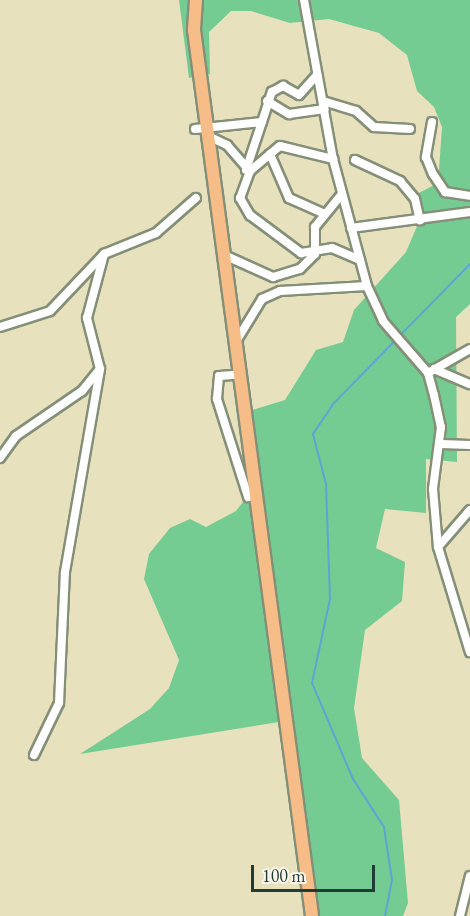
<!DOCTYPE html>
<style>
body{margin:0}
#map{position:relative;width:470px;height:916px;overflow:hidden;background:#e8e1bd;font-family:"EB Garamond",serif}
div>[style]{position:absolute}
.green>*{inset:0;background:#74cc92}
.stream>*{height:2px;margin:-1px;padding:0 1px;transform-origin:1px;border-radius:1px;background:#5ca6d4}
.roads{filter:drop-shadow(2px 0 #848f78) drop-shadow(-2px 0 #848f78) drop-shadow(0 2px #848f78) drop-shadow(0 -2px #848f78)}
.street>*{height:8px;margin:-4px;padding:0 4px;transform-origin:4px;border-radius:4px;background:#fff}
.primary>*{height:12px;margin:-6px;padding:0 6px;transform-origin:6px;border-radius:6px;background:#f7bd88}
span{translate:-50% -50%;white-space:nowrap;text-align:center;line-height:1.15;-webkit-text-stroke:6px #fbf7ec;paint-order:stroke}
.scale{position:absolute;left:251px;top:865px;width:124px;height:27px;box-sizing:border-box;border:3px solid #1f3d34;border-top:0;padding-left:8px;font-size:18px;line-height:21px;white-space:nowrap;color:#1f3d34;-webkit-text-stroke:4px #fbf7ec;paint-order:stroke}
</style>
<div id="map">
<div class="green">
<div style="clip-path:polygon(179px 0,470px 0,470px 304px,456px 317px,457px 462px,426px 459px,426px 513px,385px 509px,376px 548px,405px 562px,402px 601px,365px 630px,354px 708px,362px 758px,399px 800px,408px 903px,403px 916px,305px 916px,279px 722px,80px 754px,150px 709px,169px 688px,179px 660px,144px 579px,149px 554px,170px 528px,190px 519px,206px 527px,236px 511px,250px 493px,239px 414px,285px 400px,316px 350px,343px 342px,354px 310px,406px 252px,418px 224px,413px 196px,438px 183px,442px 127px,434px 107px,417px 91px,407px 55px,379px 33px,329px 19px,290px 23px,251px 11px,231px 11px,209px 32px,210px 74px,189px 78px)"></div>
</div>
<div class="stream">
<div style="left:385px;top:916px;width:37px;rotate:-79deg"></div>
<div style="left:392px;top:880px;width:54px;rotate:-98.6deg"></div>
<div style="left:384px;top:827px;width:57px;rotate:-122.9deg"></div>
<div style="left:353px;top:779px;width:104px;rotate:-113.1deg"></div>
<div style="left:312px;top:683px;width:86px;rotate:-77.9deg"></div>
<div style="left:330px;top:599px;width:115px;rotate:-92deg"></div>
<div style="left:326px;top:484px;width:52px;rotate:-104.6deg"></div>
<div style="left:313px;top:434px;width:36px;rotate:-56deg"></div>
<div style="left:333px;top:404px;width:196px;rotate:-45.6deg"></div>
</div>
<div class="roads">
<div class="street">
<div style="left:304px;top:0;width:162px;rotate:79.7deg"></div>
<div style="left:333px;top:159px;width:131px;rotate:75deg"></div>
<div style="left:367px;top:286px;width:38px;rotate:65deg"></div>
<div style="left:383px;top:321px;width:69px;rotate:49.1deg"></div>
<div style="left:428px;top:373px;width:23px;rotate:75deg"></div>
<div style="left:434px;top:395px;width:33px;rotate:78deg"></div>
<div style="left:441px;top:427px;width:63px;rotate:97.4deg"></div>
<div style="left:433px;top:489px;width:58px;rotate:85.1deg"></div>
<div style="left:438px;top:547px;width:110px;rotate:73.1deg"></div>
<div style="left:267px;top:101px;width:26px;rotate:31deg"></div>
<div style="left:289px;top:114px;width:36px;rotate:-8deg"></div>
<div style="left:323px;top:101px;width:34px;rotate:17deg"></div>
<div style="left:356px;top:111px;width:24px;rotate:42deg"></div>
<div style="left:374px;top:127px;width:36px;rotate:3deg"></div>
<div style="left:432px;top:122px;width:36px;rotate:100deg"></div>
<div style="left:426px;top:157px;width:18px;rotate:68deg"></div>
<div style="left:433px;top:174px;width:22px;rotate:56deg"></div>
<div style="left:445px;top:192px;width:25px;rotate:9deg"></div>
<div style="left:195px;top:129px;width:67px;rotate:-6deg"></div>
<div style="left:262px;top:122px;width:32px;rotate:-72deg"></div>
<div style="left:272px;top:92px;width:13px;rotate:-29deg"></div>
<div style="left:283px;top:86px;width:18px;rotate:29deg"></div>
<div style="left:299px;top:95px;width:27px;rotate:-48deg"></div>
<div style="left:210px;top:137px;width:19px;rotate:25deg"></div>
<div style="left:227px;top:145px;width:35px;rotate:49deg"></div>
<div style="left:250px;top:171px;width:39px;rotate:-40deg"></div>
<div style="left:280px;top:146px;width:55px;rotate:13.8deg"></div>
<div style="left:270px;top:154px;width:48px;rotate:66.6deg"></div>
<div style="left:289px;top:198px;width:39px;rotate:24deg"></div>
<div style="left:355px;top:160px;width:50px;rotate:25deg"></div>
<div style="left:400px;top:181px;width:23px;rotate:50deg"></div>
<div style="left:415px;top:199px;width:22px;rotate:77deg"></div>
<div style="left:246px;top:170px;width:51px;rotate:-71.6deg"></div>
<div style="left:250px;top:171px;width:29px;rotate:110deg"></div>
<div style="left:240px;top:198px;width:20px;rotate:60deg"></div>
<div style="left:250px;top:215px;width:64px;rotate:36.7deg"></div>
<div style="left:301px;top:253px;width:31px;rotate:-9deg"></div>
<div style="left:332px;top:248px;width:30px;rotate:23deg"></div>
<div style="left:351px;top:228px;width:120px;rotate:-7.7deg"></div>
<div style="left:224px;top:255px;width:54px;rotate:24.2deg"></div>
<div style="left:273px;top:277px;width:28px;rotate:-17deg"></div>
<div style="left:300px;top:269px;width:21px;rotate:-45deg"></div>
<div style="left:315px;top:254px;width:27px;rotate:-90deg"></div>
<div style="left:315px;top:227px;width:41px;rotate:-50.9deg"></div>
<div style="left:0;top:327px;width:52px;rotate:-17.7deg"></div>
<div style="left:50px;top:311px;width:79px;rotate:-46.5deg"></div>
<div style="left:104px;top:254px;width:56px;rotate:-22deg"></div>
<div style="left:156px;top:233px;width:53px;rotate:-41.2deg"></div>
<div style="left:237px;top:340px;width:48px;rotate:-58.6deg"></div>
<div style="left:262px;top:299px;width:20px;rotate:-24deg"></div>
<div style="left:280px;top:291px;width:87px;rotate:-3.3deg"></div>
<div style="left:434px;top:369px;width:39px;rotate:23deg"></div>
<div style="left:428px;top:373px;width:48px;rotate:-29.7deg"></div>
<div style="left:233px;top:375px;width:14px;rotate:176deg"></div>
<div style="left:219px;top:376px;width:23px;rotate:95deg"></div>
<div style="left:217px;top:399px;width:103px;rotate:72.4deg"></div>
<div style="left:441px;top:444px;width:29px;rotate:2deg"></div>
<div style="left:0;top:458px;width:27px;rotate:-54deg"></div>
<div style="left:16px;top:436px;width:80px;rotate:-34.3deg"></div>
<div style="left:82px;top:391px;width:28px;rotate:-51deg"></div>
<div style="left:100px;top:369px;width:53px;rotate:-104.3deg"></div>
<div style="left:87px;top:318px;width:66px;rotate:-75.1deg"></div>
<div style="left:438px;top:547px;width:49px;rotate:-49.1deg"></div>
<div style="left:34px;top:755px;width:58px;rotate:-64.3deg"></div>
<div style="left:59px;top:703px;width:131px;rotate:-87.4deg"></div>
<div style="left:65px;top:572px;width:206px;rotate:-80.2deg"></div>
<div style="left:460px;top:916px;width:41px;rotate:-76deg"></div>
</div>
<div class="primary">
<div style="left:196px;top:0;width:30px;rotate:94deg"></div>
<div style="left:194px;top:30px;width:894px;rotate:82.41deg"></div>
</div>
</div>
<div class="scale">100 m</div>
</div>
